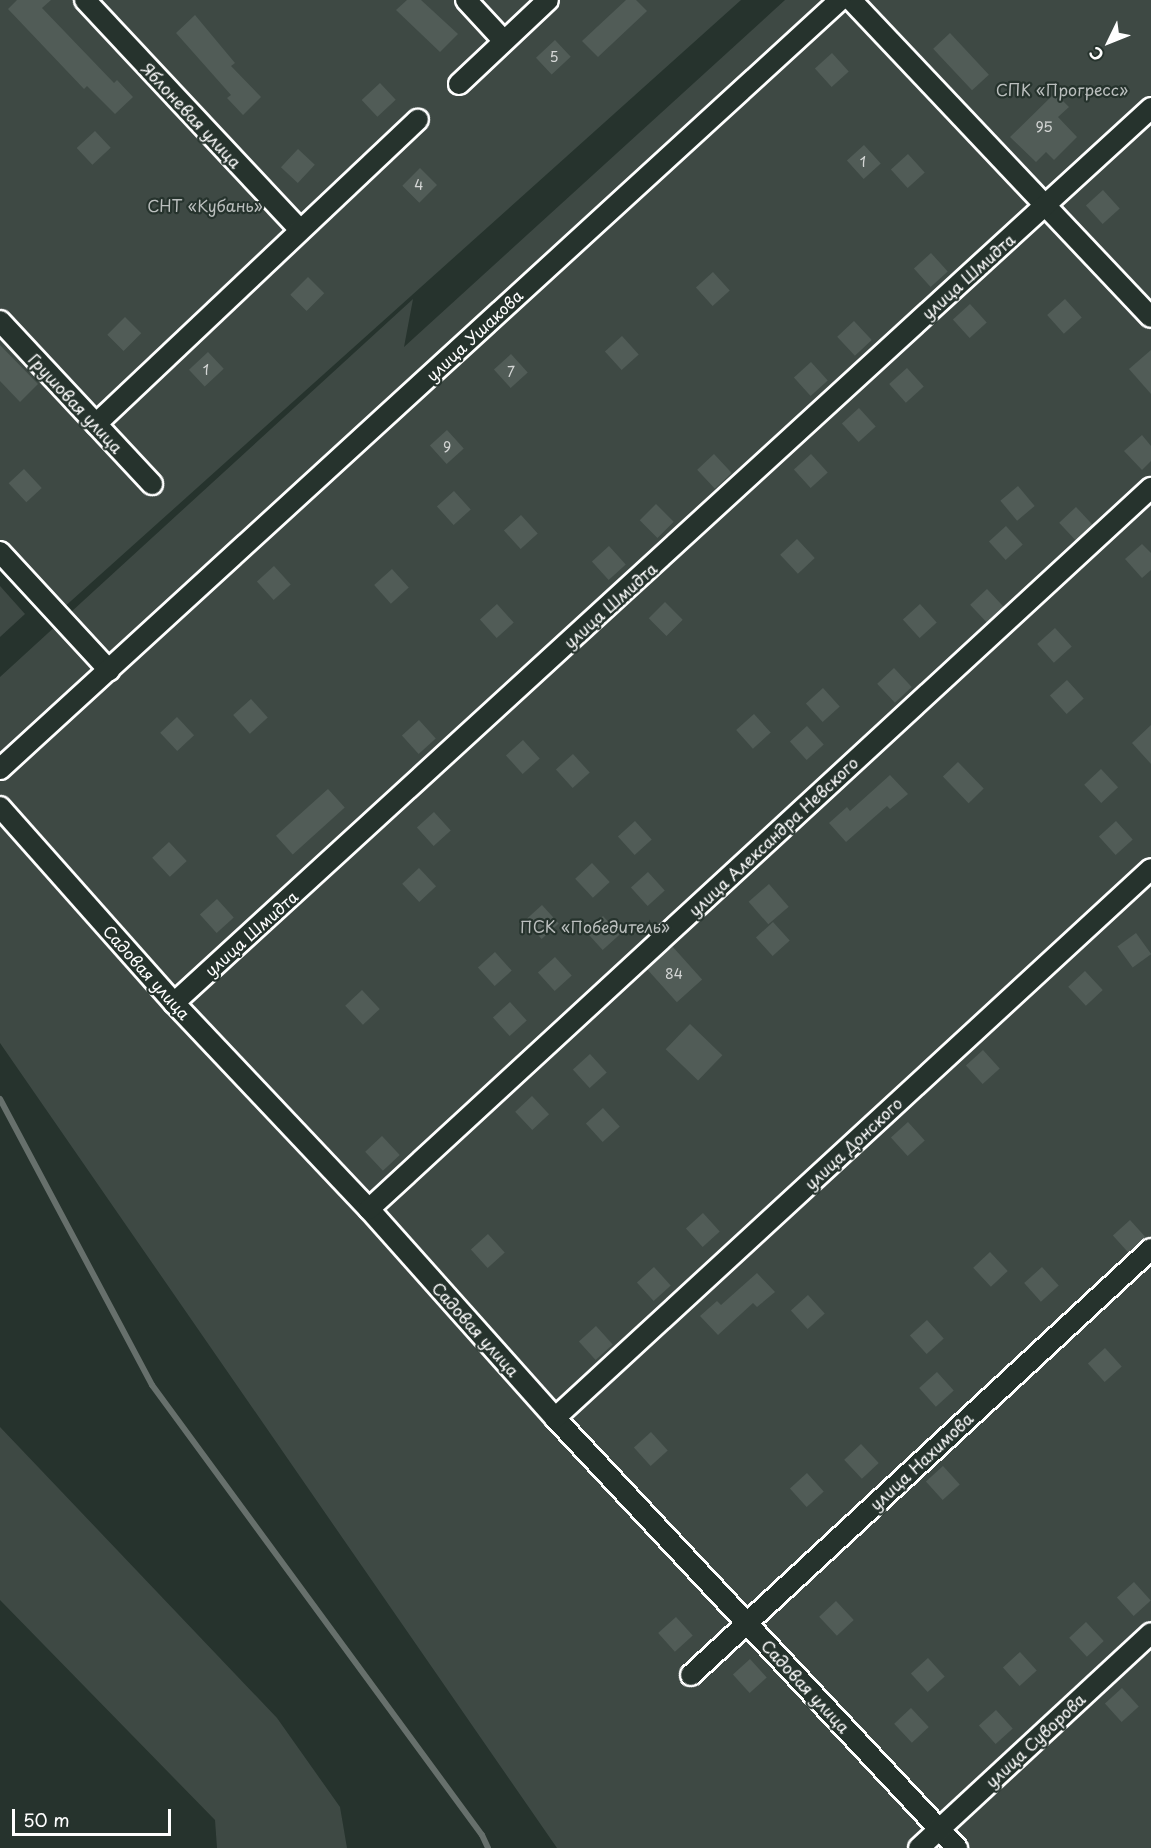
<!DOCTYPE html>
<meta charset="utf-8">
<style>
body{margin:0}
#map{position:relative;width:1151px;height:1848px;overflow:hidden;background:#26332d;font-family:"Playpen Sans",sans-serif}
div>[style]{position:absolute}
.green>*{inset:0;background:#3e4944}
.stream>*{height:6px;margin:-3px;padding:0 3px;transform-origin:3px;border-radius:3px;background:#67706c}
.building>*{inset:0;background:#515c57;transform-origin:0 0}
.roads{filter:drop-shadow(2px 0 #fff) drop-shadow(-2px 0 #fff) drop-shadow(0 2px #fff) drop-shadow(0 -2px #fff)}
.street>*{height:20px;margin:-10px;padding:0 10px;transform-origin:10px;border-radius:10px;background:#26332d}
span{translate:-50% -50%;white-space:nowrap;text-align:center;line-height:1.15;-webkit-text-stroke:4.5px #26332d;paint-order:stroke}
.number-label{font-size:14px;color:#d4d6d5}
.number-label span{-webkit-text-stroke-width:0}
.park-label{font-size:16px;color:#bbbfbe}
.street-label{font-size:16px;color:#fff}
.north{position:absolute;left:1079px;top:12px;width:60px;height:60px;-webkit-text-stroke:4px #26332d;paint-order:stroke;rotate:227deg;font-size:16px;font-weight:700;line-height:24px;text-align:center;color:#fff}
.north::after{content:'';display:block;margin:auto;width:21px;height:27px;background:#fff;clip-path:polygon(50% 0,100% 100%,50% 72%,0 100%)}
.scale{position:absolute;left:12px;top:1809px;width:159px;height:27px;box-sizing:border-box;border:3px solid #fff;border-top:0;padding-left:8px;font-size:18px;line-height:21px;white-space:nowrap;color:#fff;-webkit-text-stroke:4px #26332d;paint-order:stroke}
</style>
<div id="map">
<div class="green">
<div style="clip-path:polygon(0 0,741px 0,52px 618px,0 562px)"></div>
<div style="clip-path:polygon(785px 0,1151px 0,1151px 1848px,557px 1848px,0 1043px,0 677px,413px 299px,404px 347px)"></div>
<div style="clip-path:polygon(0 586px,25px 614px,0 637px)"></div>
<div style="clip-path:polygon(0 1427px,277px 1718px,340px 1807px,347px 1848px,217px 1848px,215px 1820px,0 1600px)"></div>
</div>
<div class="stream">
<div style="left:0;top:1099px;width:324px;rotate:62deg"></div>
<div style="left:152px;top:1385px;width:558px;rotate:53.75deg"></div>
<div style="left:482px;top:1835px;width:14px;rotate:65deg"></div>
</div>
<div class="building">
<div style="clip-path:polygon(17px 0,51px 0,42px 8px,114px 83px,117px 80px,133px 97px,115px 114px,87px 86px,84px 89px,8px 9px)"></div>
<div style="clip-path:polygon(407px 0,421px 0,458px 34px,440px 52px,396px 10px)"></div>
<div style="clip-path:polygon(626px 0,636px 0,647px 11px,598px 57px,582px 41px)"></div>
<div style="clip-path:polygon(195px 15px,235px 63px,231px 66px,261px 97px,243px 115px,227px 98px,231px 95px,176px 33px)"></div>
<div style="left:950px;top:33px;width:57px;height:23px;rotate:47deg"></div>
<div style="left:555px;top:40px;width:23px;height:26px;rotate:47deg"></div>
<div style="left:832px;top:53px;width:25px;height:23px;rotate:48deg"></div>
<div style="left:380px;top:83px;width:23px;height:25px;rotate:47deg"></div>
<div style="clip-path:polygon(1055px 93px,1069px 107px,1058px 117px,1077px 137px,1054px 160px,1046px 152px,1036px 162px,1010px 137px)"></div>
<div style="left:95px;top:131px;width:23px;height:25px;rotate:47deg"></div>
<div style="left:864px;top:145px;width:25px;height:23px;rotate:48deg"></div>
<div style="left:298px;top:149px;width:23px;height:25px;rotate:43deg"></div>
<div style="left:908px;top:154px;width:25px;height:23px;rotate:48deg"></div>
<div style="left:420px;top:168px;width:24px;height:25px;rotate:45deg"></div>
<div style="left:1103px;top:190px;width:25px;height:23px;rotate:48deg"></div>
<div style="left:931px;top:253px;width:25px;height:23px;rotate:48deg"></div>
<div style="left:713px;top:272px;width:25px;height:23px;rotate:48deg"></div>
<div style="left:308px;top:277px;width:23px;height:25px;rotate:45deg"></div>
<div style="left:1065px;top:299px;width:25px;height:24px;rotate:48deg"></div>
<div style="left:970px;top:304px;width:25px;height:23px;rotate:48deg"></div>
<div style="left:125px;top:317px;width:23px;height:25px;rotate:45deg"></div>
<div style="left:854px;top:321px;width:26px;height:23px;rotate:47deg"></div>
<div style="left:622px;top:336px;width:25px;height:23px;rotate:48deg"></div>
<div style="clip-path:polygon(0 345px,38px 384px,20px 402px,0 381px)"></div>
<div style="clip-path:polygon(1151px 350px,1151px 394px,1129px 369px)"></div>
<div style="left:208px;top:352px;width:23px;height:26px;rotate:47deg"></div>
<div style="left:511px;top:354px;width:25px;height:23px;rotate:48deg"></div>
<div style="left:811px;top:362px;width:25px;height:23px;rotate:48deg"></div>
<div style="left:907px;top:368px;width:25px;height:24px;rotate:48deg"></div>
<div style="left:859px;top:408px;width:25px;height:23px;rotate:48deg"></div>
<div style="left:447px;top:430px;width:25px;height:23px;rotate:48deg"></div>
<div style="clip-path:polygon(1142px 435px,1151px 446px,1151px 461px,1142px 470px,1124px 451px)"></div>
<div style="left:714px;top:454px;width:26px;height:23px;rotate:47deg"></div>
<div style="left:811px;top:454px;width:25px;height:23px;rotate:48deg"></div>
<div style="left:24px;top:469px;width:26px;height:21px;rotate:47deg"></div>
<div style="left:1018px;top:486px;width:26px;height:23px;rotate:50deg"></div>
<div style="left:454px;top:491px;width:25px;height:23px;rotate:48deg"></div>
<div style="left:656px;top:504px;width:25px;height:23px;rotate:45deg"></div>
<div style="left:1076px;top:507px;width:25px;height:23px;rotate:47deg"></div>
<div style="left:521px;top:515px;width:25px;height:23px;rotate:48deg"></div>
<div style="left:1006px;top:526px;width:25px;height:23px;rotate:48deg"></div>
<div style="left:797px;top:539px;width:26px;height:23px;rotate:47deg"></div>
<div style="clip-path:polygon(1142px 544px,1151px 553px,1151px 570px,1142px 578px,1125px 559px)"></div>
<div style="left:609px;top:546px;width:25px;height:23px;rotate:48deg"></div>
<div style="left:274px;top:566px;width:25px;height:23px;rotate:48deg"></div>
<div style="left:392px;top:569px;width:25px;height:24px;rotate:48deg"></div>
<div style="left:987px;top:589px;width:25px;height:23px;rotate:47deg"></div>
<div style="left:665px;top:602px;width:25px;height:23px;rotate:45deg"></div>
<div style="left:497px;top:604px;width:25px;height:23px;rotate:48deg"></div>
<div style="left:920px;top:604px;width:25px;height:23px;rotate:48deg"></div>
<div style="left:1055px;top:628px;width:25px;height:24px;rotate:48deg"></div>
<div style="left:894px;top:668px;width:26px;height:23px;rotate:47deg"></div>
<div style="left:1067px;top:680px;width:25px;height:23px;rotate:48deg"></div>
<div style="left:823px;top:688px;width:25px;height:23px;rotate:48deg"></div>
<div style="left:251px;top:699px;width:25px;height:24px;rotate:48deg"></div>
<div style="left:754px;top:714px;width:25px;height:24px;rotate:48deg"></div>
<div style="left:177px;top:717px;width:25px;height:23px;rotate:47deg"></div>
<div style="left:419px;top:720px;width:25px;height:23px;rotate:48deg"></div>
<div style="clip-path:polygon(1151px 725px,1151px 764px,1132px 743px)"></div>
<div style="left:807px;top:726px;width:25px;height:23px;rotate:48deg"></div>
<div style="left:523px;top:740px;width:25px;height:23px;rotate:48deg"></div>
<div style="left:573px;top:754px;width:25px;height:23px;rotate:48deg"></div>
<div style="left:958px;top:762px;width:37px;height:21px;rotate:46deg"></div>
<div style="left:1101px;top:769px;width:25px;height:23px;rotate:47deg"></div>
<div style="clip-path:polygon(890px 775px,908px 794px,890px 809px,887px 806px,846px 842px,829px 823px,847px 807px,850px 811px)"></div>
<div style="left:328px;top:789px;width:25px;height:70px;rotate:48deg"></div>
<div style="left:434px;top:812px;width:25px;height:23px;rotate:48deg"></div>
<div style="left:635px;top:821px;width:25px;height:23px;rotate:48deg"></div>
<div style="left:1116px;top:821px;width:25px;height:23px;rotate:48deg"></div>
<div style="left:169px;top:842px;width:26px;height:23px;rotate:47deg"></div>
<div style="left:592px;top:863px;width:26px;height:23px;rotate:47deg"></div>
<div style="left:419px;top:868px;width:25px;height:23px;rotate:47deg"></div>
<div style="left:648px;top:872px;width:25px;height:23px;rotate:48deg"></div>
<div style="left:769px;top:884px;width:30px;height:27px;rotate:49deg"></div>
<div style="left:217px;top:899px;width:25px;height:23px;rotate:48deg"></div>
<div style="left:542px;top:905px;width:25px;height:23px;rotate:48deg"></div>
<div style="left:603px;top:916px;width:25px;height:23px;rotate:48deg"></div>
<div style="left:773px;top:922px;width:25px;height:23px;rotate:48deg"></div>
<div style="left:1136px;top:933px;width:26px;height:23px;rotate:54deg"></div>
<div style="left:672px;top:946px;width:45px;height:34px;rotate:48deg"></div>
<div style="left:495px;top:952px;width:25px;height:23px;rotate:48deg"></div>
<div style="left:555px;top:957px;width:25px;height:23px;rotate:48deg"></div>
<div style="left:1085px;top:971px;width:26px;height:23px;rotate:47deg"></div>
<div style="left:362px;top:990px;width:26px;height:23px;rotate:47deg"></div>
<div style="left:510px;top:1002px;width:25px;height:23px;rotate:48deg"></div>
<div style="left:690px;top:1024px;width:45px;height:35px;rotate:44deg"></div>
<div style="left:983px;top:1050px;width:25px;height:23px;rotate:48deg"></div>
<div style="left:590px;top:1054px;width:25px;height:23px;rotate:48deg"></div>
<div style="left:532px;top:1096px;width:25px;height:23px;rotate:47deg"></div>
<div style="left:603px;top:1108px;width:25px;height:23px;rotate:48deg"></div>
<div style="left:908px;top:1122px;width:25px;height:23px;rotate:48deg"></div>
<div style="left:382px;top:1136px;width:26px;height:23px;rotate:47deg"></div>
<div style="left:703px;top:1213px;width:25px;height:23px;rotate:48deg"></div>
<div style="left:1130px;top:1220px;width:24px;height:23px;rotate:48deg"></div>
<div style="left:488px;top:1234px;width:25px;height:23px;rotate:48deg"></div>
<div style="left:990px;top:1252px;width:26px;height:23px;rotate:47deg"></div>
<div style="left:654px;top:1267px;width:25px;height:23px;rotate:48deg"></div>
<div style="left:1042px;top:1267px;width:25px;height:24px;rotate:48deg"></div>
<div style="clip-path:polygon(757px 1273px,775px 1292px,757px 1307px,753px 1303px,718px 1335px,700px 1316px,717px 1301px,721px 1305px)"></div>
<div style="left:808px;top:1295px;width:25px;height:23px;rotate:48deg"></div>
<div style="left:927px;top:1320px;width:25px;height:23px;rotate:48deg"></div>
<div style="left:596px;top:1326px;width:25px;height:23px;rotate:48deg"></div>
<div style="left:1105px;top:1348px;width:25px;height:23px;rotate:48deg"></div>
<div style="left:937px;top:1372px;width:25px;height:24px;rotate:48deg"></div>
<div style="left:651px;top:1432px;width:25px;height:23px;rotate:48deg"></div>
<div style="left:861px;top:1444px;width:26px;height:23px;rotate:47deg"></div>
<div style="left:943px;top:1466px;width:25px;height:23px;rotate:48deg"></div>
<div style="left:807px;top:1473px;width:25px;height:23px;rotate:48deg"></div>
<div style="left:1134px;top:1582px;width:25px;height:23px;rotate:48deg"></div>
<div style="left:836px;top:1601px;width:26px;height:23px;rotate:47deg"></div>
<div style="left:676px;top:1617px;width:25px;height:24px;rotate:48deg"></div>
<div style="left:1086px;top:1622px;width:26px;height:23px;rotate:47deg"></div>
<div style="left:1020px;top:1652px;width:25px;height:23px;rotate:48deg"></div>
<div style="left:928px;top:1658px;width:25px;height:23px;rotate:48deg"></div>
<div style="left:750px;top:1659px;width:25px;height:23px;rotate:48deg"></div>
<div style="left:1122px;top:1688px;width:25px;height:23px;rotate:48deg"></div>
<div style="left:911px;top:1708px;width:26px;height:23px;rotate:47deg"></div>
<div style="left:996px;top:1710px;width:25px;height:23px;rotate:48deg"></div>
</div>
<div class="roads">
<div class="street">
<div style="left:85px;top:0;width:315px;rotate:46.9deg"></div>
<div style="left:466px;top:0;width:54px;rotate:47.2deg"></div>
<div style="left:851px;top:0;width:436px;rotate:46.6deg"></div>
<div style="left:459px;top:84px;width:122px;rotate:-43.3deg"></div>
<div style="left:0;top:321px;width:223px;rotate:47deg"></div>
<div style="left:96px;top:424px;width:443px;rotate:-43.4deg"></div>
<div style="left:0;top:552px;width:161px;rotate:47.3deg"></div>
<div style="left:0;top:769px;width:1139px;rotate:-42.47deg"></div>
<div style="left:0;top:807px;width:262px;rotate:48.4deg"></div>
<div style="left:174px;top:1003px;width:284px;rotate:46.6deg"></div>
<div style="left:369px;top:1209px;width:280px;rotate:48.3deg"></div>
<div style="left:555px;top:1418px;width:589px;rotate:46.93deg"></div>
<div style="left:174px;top:1003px;width:1325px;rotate:-42.49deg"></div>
<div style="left:369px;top:1209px;width:1064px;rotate:-42.68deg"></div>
<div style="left:555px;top:1418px;width:810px;rotate:-42.65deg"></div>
<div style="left:691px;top:1675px;width:627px;rotate:-42.8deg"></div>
<div style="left:919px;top:1848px;width:316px;rotate:-42.8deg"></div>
</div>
</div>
<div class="number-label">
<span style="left:554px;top:57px">5</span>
<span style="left:1044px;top:127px">95</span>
<span style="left:863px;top:162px">1</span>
<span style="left:419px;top:185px">4</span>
<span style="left:206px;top:370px">1</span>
<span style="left:511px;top:372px">7</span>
<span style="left:447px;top:447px">9</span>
<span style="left:674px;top:974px">84</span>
</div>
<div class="park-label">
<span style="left:1062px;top:89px">СПК «Прогресс»</span>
<span style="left:205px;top:205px">СНТ «Кубань»</span>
<span style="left:595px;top:926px">ПСК «Победитель»</span>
</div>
<div class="street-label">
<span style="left:192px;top:115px;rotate:47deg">Яблоневая улица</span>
<span style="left:968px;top:276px;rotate:-42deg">улица Шмидта</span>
<span style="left:474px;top:335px;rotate:-43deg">улица Ушакова</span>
<span style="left:76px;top:403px;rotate:47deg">Грушовая улица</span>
<span style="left:610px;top:605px;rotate:-42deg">улица Шмидта</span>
<span style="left:773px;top:836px;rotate:-43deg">улица Александра Невского</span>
<span style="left:251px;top:933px;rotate:-42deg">улица Шмидта</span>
<span style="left:147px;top:972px;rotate:48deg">Садовая улица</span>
<span style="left:853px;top:1143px;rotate:-43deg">улица Донского</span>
<span style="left:476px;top:1329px;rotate:48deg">Садовая улица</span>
<span style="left:921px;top:1461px;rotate:-43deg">улица Нахимова</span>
<span style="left:806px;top:1686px;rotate:47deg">Садовая улица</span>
<span style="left:1035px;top:1740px;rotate:-43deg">улица Суворова</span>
</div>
<div class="north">С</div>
<div class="scale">50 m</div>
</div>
